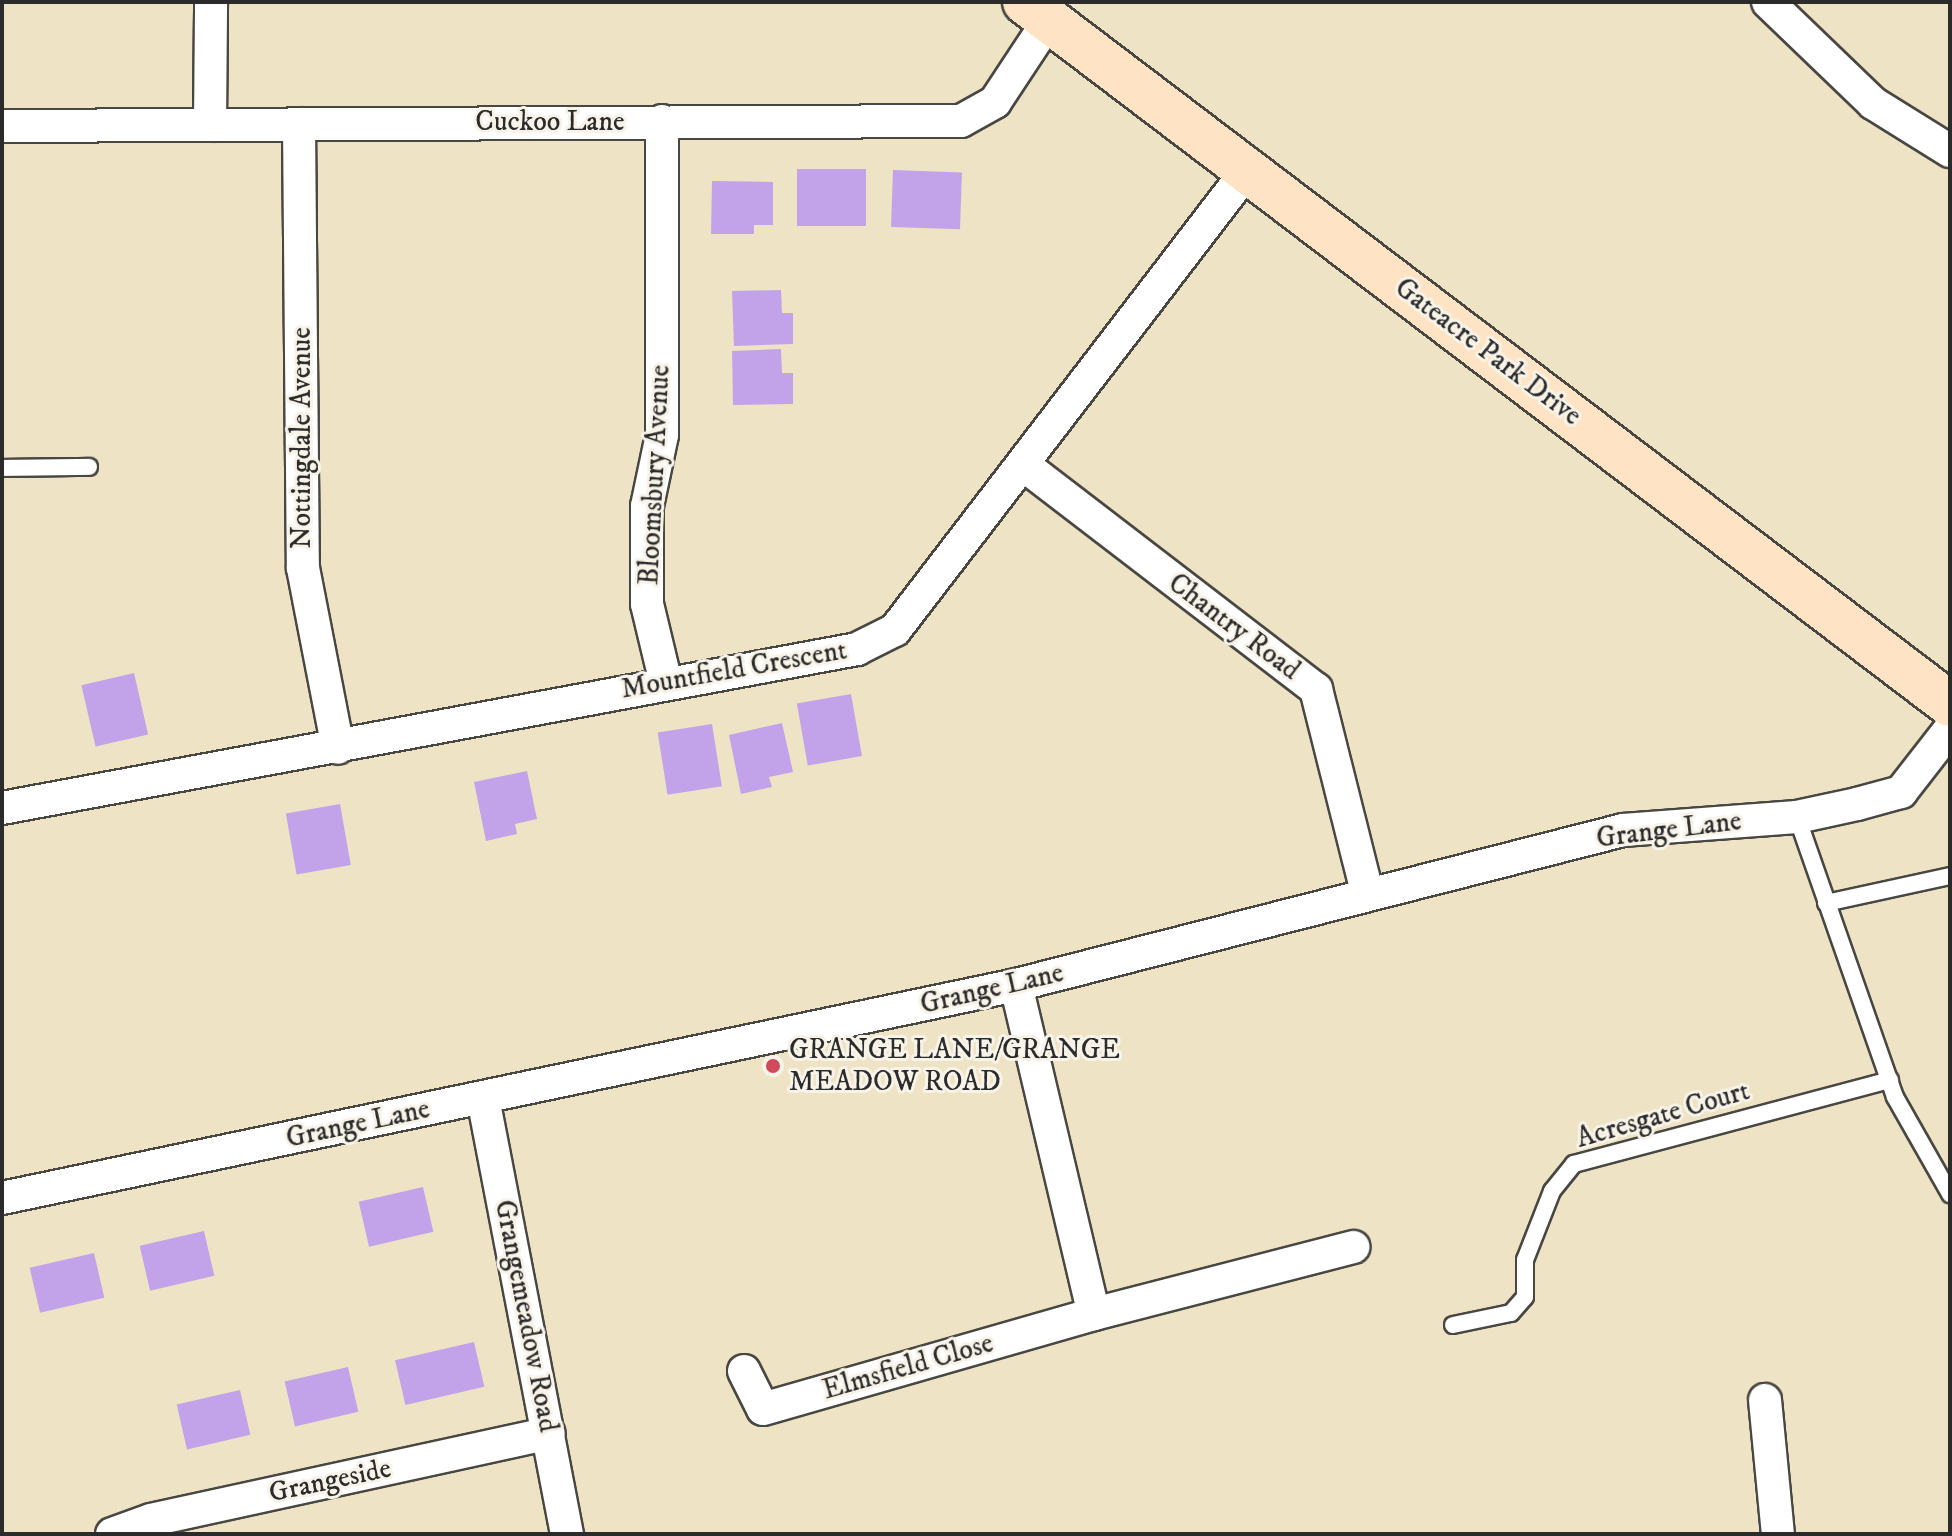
<!DOCTYPE html>
<style>
body{margin:0}
#map{position:relative;width:1952px;height:1536px;overflow:hidden;background:#eee3c5;font-family:"IM FELL DW Pica",serif}
div>[style]{position:absolute}
.building>*{inset:0;background:#c2a3e9;transform-origin:0 0}
.roads{filter:drop-shadow(2px 0 #484742) drop-shadow(-2px 0 #484742) drop-shadow(0 2px #484742) drop-shadow(0 -2px #484742)}
.lane>*{height:16px;margin:-8px;padding:0 8px;transform-origin:8px;border-radius:8px;background:#fff}
.street>*{height:32px;margin:-16px;padding:0 16px;transform-origin:16px;border-radius:16px;background:#fff}
.secondary>*{height:44px;margin:-22px;padding:0 22px;transform-origin:22px;border-radius:22px;background:#fee4c5}
.dots>*{width:22px;height:22px;translate:-50% -50%;box-sizing:border-box;border:4px solid #f7f3e8;border-radius:50%}
span{translate:-50% -50%;white-space:nowrap;text-align:center;line-height:1.15;-webkit-text-stroke:6px #f7f3e8;paint-order:stroke}
.street-label{font-size:28px;color:#2b2b2b}
.poi-label{font-size:28px;color:#2b2b2b}
.left{translate:0 -50%;text-align:left}
.frame{position:absolute;inset:0;border:4px solid #2b2b2b;pointer-events:none}
</style>
<div id="map">
<div class="building">
<div style="left:797px;top:169px;width:69px;height:57px"></div>
<div style="left:893px;top:170px;width:69px;height:57px;rotate:2deg"></div>
<div style="clip-path:polygon(712px 181px,773px 182px,773px 225px,754px 225px,754px 234px,711px 234px)"></div>
<div style="clip-path:polygon(781px 290px,782px 313px,793px 313px,793px 344px,734px 346px,732px 291px)"></div>
<div style="clip-path:polygon(781px 349px,782px 373px,793px 373px,793px 404px,733px 405px,732px 351px)"></div>
<div style="left:134px;top:673px;width:63px;height:54px;rotate:77deg"></div>
<div style="left:851px;top:694px;width:63px;height:55px;rotate:80deg"></div>
<div style="clip-path:polygon(782px 723px,793px 772px,769px 777px,772px 787px,741px 794px,729px 735px)"></div>
<div style="left:712px;top:724px;width:63px;height:55px;rotate:81deg"></div>
<div style="clip-path:polygon(527px 771px,537px 819px,515px 824px,517px 834px,486px 841px,474px 782px)"></div>
<div style="left:340px;top:804px;width:62px;height:55px;rotate:80deg"></div>
<div style="left:423px;top:1187px;width:46px;height:66px;rotate:77deg"></div>
<div style="left:204px;top:1231px;width:46px;height:66px;rotate:77deg"></div>
<div style="left:94px;top:1253px;width:46px;height:66px;rotate:77deg"></div>
<div style="left:474px;top:1342px;width:46px;height:81px;rotate:77deg"></div>
<div style="left:348px;top:1367px;width:46px;height:65px;rotate:77deg"></div>
<div style="left:240px;top:1390px;width:46px;height:65px;rotate:77deg"></div>
</div>
<div class="roads">
<div class="lane">
<div style="left:2px;top:468px;width:87px;rotate:-0.7deg"></div>
<div style="left:1797px;top:817px;width:297px;rotate:70.7deg"></div>
<div style="left:1895px;top:1097px;width:112px;rotate:60.4deg"></div>
<div style="left:1826px;top:903px;width:127px;rotate:-12.3deg"></div>
<div style="left:1453px;top:1325px;width:59px;rotate:-11.7deg"></div>
<div style="left:1511px;top:1313px;width:21px;rotate:-49deg"></div>
<div style="left:1525px;top:1297px;width:37px;rotate:-90deg"></div>
<div style="left:1525px;top:1260px;width:74px;rotate:-68.6deg"></div>
<div style="left:1552px;top:1191px;width:35px;rotate:-51deg"></div>
<div style="left:1574px;top:1164px;width:327px;rotate:-14.9deg"></div>
</div>
<div class="street">
<div style="left:1768px;top:2px;width:146px;rotate:43.9deg"></div>
<div style="left:1873px;top:103px;width:91px;rotate:31.9deg"></div>
<div style="left:662px;top:121px;width:314px;rotate:90deg"></div>
<div style="left:662px;top:435px;width:73px;rotate:101.9deg"></div>
<div style="left:647px;top:506px;width:98px;rotate:90deg"></div>
<div style="left:647px;top:604px;width:81px;rotate:76.5deg"></div>
<div style="left:299px;top:124px;width:444px;rotate:89.5deg"></div>
<div style="left:303px;top:568px;width:183px;rotate:79deg"></div>
<div style="left:210px;top:125px;width:123px;rotate:-89.5deg"></div>
<div style="left:2px;top:126px;width:959px;rotate:-0.3deg"></div>
<div style="left:961px;top:121px;width:39px;rotate:-29deg"></div>
<div style="left:995px;top:102px;width:98px;rotate:-56.6deg"></div>
<div style="left:1025px;top:466px;width:367px;rotate:37.5deg"></div>
<div style="left:1316px;top:689px;width:209px;rotate:75.9deg"></div>
<div style="left:2px;top:808px;width:870px;rotate:-10.53deg"></div>
<div style="left:857px;top:649px;width:42px;rotate:-26.6deg"></div>
<div style="left:895px;top:630px;width:577px;rotate:-52.53deg"></div>
<div style="left:1016px;top:985px;width:338px;rotate:76.7deg"></div>
<div style="left:483px;top:1098px;width:444px;rotate:79.1deg"></div>
<div style="left:2px;top:1198px;width:1036px;rotate:-11.86deg"></div>
<div style="left:1016px;top:985px;width:626px;rotate:-14.32deg"></div>
<div style="left:1623px;top:830px;width:174px;rotate:-4.3deg"></div>
<div style="left:1797px;top:817px;width:61px;rotate:-12.2deg"></div>
<div style="left:1857px;top:804px;width:46px;rotate:-15.3deg"></div>
<div style="left:1901px;top:792px;width:80px;rotate:-52.1deg"></div>
<div style="left:744px;top:1371px;width:42px;rotate:63.4deg"></div>
<div style="left:763px;top:1409px;width:344px;rotate:-16deg"></div>
<div style="left:1094px;top:1314px;width:268px;rotate:-14.5deg"></div>
<div style="left:1765px;top:1400px;width:135px;rotate:84.5deg"></div>
<div style="left:112px;top:1534px;width:41px;rotate:-19.7deg"></div>
<div style="left:151px;top:1520px;width:407px;rotate:-12.3deg"></div>
</div>
<div class="secondary">
<div style="left:1025px;top:2px;width:1161px;rotate:37.2deg"></div>
</div>
</div>
<div class="dots">
<div style="left:773px;top:1066px;background:#d1495b"></div>
</div>
<div class="street-label">
<span style="left:550px;top:122px">Cuckoo Lane</span>
<span style="left:1488px;top:352px;rotate:37deg">Gateacre Park Drive</span>
<span style="left:302px;top:438px;rotate:-90deg">Nottingdale Avenue</span>
<span style="left:655px;top:475px;rotate:-87deg">Bloomsbury Avenue</span>
<span style="left:1234px;top:627px;rotate:37deg">Chantry Road</span>
<span style="left:734px;top:670px;rotate:-10deg">Mountfield Crescent</span>
<span style="left:1669px;top:830px;rotate:-7deg">Grange Lane</span>
<span style="left:992px;top:989px;rotate:-13deg">Grange Lane</span>
<span style="left:1663px;top:1115px;rotate:-16deg">Acresgate Court</span>
<span style="left:358px;top:1124px;rotate:-12deg">Grange Lane</span>
<span style="left:526px;top:1316px;rotate:79deg">Grangemeadow Road</span>
<span style="left:908px;top:1367px;rotate:-16deg">Elmsfield Close</span>
<span style="left:330px;top:1481px;rotate:-12deg">Grangeside</span>
</div>
<div class="poi-label">
<span class="left" style="left:789px;top:1066px">GRANGE LANE/GRANGE<br>MEADOW ROAD</span>
</div>
<div class="frame"></div>
</div>
